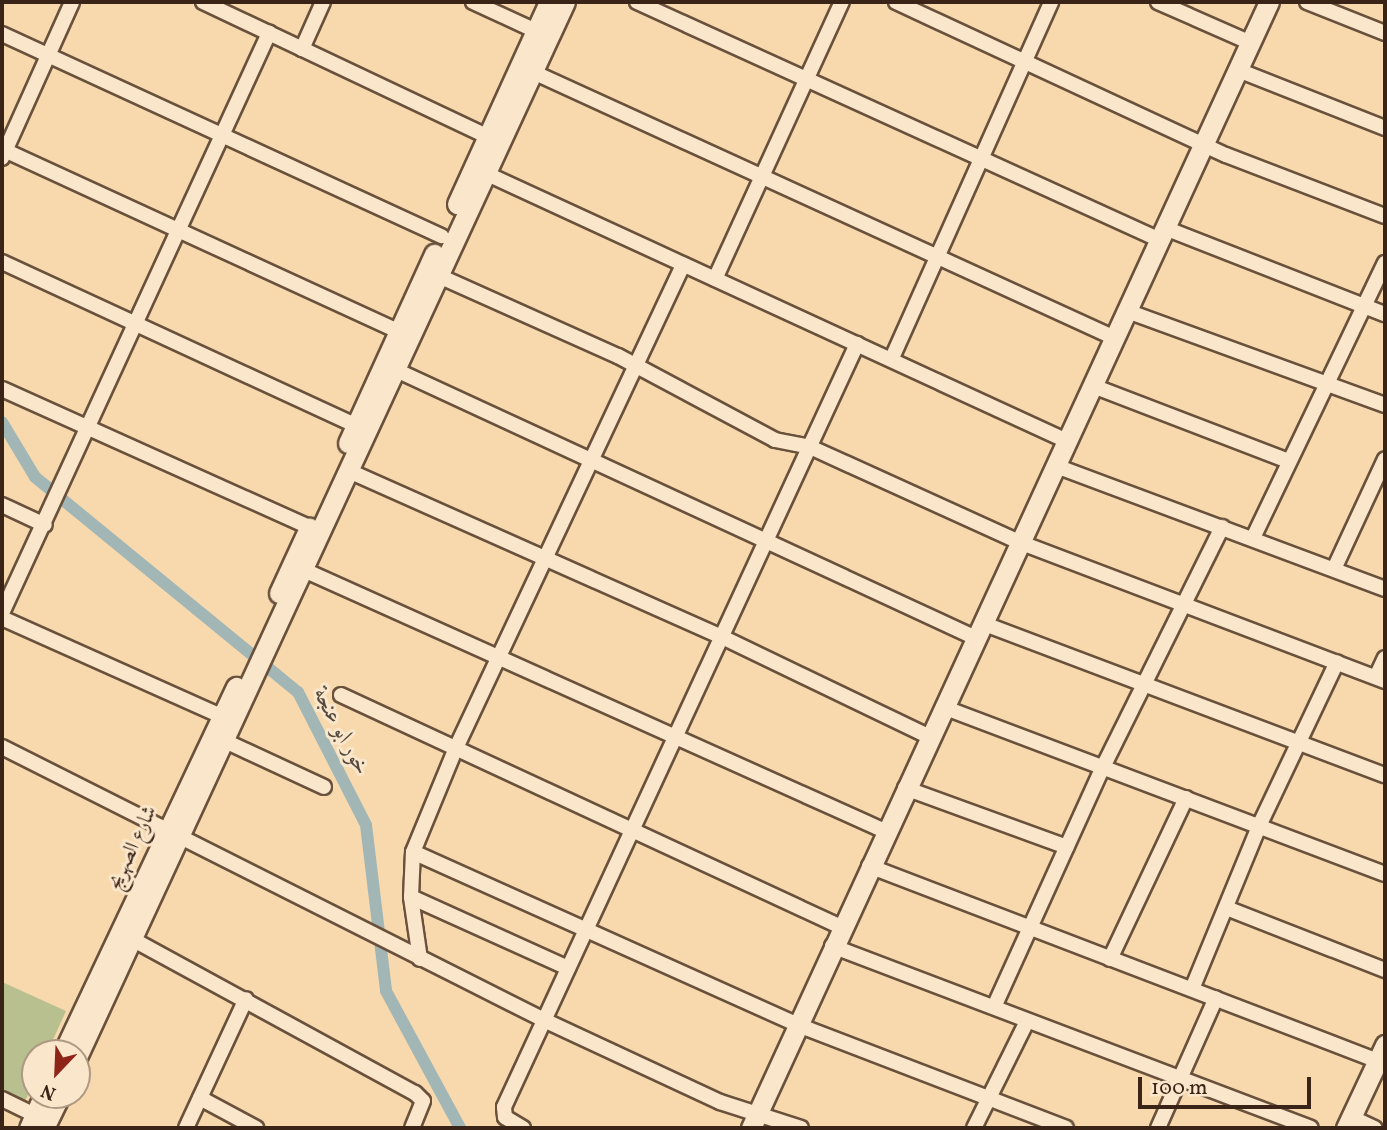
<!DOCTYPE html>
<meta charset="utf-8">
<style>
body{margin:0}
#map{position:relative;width:1387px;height:1130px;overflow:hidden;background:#f7d9ad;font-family:Vollkorn,Amiri,serif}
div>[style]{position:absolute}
.green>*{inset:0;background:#b7c08e}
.canal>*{height:12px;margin:-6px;padding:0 6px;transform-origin:6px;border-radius:6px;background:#a2b7b5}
.roads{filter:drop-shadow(2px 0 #69513c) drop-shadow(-2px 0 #69513c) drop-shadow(0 2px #69513c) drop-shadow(0 -2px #69513c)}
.street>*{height:14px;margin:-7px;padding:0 7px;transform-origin:7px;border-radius:7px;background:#fae6ca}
.secondary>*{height:19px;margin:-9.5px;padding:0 9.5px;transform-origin:9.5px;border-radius:9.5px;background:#fae6ca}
span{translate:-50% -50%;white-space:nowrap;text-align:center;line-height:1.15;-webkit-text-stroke:6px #fae6ca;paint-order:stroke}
.street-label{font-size:21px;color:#3a2417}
.water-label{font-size:23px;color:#54493e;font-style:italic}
.frame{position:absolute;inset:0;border:4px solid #3a2417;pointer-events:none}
.north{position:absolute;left:21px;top:1039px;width:70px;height:70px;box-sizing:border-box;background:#fae6ca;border:2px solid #ad9882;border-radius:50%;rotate:203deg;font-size:19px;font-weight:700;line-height:28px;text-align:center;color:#3a2417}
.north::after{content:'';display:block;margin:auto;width:24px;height:32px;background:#8f2418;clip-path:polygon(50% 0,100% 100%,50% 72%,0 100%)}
.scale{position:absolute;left:1138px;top:1077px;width:173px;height:32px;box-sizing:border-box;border:4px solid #3a2417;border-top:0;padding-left:9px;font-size:21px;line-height:24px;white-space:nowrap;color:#3a2417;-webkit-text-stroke:5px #fae6ca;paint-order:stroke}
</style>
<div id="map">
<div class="green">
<div style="clip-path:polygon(2px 982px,66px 1011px,47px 1053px,35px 1053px,35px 1079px,25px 1101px,2px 1090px)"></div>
</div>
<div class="canal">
<div style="left:2px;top:422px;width:64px;rotate:59deg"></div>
<div style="left:35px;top:477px;width:340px;rotate:39.3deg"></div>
<div style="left:298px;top:692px;width:149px;rotate:62.9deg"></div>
<div style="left:366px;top:825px;width:167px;rotate:83.1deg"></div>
<div style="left:386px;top:991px;width:156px;rotate:61.6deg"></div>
</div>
<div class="roads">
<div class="street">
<div style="left:203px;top:2px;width:315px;rotate:25.3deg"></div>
<div style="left:473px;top:2px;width:69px;rotate:24.7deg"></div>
<div style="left:637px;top:2px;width:575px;rotate:24.47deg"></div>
<div style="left:896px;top:2px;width:364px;rotate:24.9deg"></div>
<div style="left:1226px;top:155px;width:170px;rotate:21deg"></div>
<div style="left:1158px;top:2px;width:102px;rotate:23.8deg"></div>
<div style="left:1307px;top:2px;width:84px;rotate:21.7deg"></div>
<div style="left:2px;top:34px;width:484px;rotate:24.7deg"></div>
<div style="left:302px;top:49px;width:51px;rotate:-65.9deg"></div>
<div style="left:1238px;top:70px;width:158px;rotate:21.5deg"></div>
<div style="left:533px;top:72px;width:640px;rotate:24.56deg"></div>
<div style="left:2px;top:149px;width:436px;rotate:24.7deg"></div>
<div style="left:2px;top:158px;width:171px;rotate:-65.8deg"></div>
<div style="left:485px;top:173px;width:641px;rotate:24.73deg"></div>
<div style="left:1165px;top:228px;width:236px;rotate:21.4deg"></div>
<div style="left:2px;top:262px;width:389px;rotate:24.8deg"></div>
<div style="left:439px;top:276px;width:196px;rotate:24.1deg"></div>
<div style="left:618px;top:356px;width:178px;rotate:28.1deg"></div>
<div style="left:775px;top:440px;width:36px;rotate:11deg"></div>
<div style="left:810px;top:447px;width:230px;rotate:24.4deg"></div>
<div style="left:1019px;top:542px;width:392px;rotate:20.8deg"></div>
<div style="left:715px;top:279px;width:305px;rotate:-65.4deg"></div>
<div style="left:1127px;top:311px;width:275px;rotate:20deg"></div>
<div style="left:892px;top:358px;width:390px;rotate:-65.9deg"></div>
<div style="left:396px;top:370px;width:639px;rotate:24.8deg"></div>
<div style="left:1093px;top:386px;width:209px;rotate:21deg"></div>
<div style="left:2px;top:389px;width:337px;rotate:24.2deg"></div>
<div style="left:1056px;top:466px;width:351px;rotate:20.5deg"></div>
<div style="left:349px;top:471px;width:406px;rotate:24deg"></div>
<div style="left:720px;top:636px;width:231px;rotate:25.7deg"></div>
<div style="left:2px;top:505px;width:47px;rotate:24.9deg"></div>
<div style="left:1253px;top:538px;width:305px;rotate:-64.4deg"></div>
<div style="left:1334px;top:569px;width:121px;rotate:-65.1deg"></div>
<div style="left:304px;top:570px;width:637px;rotate:24.19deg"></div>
<div style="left:2px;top:613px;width:639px;rotate:-65.28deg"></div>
<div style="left:2px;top:618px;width:240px;rotate:24.1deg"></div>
<div style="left:982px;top:623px;width:431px;rotate:20.7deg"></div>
<div style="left:1376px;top:677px;width:21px;rotate:-65deg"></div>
<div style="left:341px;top:695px;width:551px;rotate:24.89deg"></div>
<div style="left:943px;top:707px;width:472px;rotate:20.7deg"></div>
<div style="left:225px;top:741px;width:109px;rotate:24.9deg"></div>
<div style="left:2px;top:747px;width:607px;rotate:26.73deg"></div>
<div style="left:544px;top:1020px;width:194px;rotate:25deg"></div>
<div style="left:720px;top:1102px;width:85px;rotate:17.8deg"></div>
<div style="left:905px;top:788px;width:172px;rotate:20deg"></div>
<div style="left:413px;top:852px;width:422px;rotate:24.2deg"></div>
<div style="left:798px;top:1025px;width:287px;rotate:21deg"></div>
<div style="left:869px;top:866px;width:545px;rotate:20.96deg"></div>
<div style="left:411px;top:897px;width:172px;rotate:24.3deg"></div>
<div style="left:1229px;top:909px;width:168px;rotate:21.4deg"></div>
<div style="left:132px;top:939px;width:322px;rotate:28.6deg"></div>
<div style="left:415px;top:1093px;width:11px;rotate:45deg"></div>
<div style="left:423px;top:1101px;width:29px;rotate:112deg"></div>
<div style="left:832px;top:946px;width:512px;rotate:20.8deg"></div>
<div style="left:420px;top:959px;width:63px;rotate:-98.3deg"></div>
<div style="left:411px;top:897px;width:45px;rotate:-87.5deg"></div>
<div style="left:413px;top:852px;width:110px;rotate:-67.6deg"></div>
<div style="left:455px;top:750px;width:536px;rotate:-64.82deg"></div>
<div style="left:1110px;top:959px;width:178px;rotate:-64.7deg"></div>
<div style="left:1192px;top:989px;width:178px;rotate:-67.6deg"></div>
<div style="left:1260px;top:824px;width:179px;rotate:-64.6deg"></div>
<div style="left:994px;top:1007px;width:264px;rotate:-65.6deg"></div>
<div style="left:1103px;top:767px;width:268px;rotate:-63.6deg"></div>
<div style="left:200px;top:1098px;width:64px;rotate:28.2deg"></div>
<div style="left:2px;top:1099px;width:37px;rotate:26deg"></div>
<div style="left:1351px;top:1117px;width:26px;rotate:25deg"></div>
<div style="left:186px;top:1128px;width:142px;rotate:-65.1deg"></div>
<div style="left:523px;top:1128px;width:21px;rotate:-149deg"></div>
<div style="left:505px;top:1117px;width:10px;rotate:-96deg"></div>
<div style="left:504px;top:1107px;width:841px;rotate:-65.17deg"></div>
<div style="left:974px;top:1128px;width:119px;rotate:-63.6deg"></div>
<div style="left:1158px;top:1128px;width:142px;rotate:-66deg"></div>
</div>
<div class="secondary">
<div style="left:457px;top:204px;width:222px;rotate:-65.5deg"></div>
<div style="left:348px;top:443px;width:208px;rotate:-65.5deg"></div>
<div style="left:279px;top:593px;width:72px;rotate:-65.2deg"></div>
<div style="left:63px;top:1053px;width:405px;rotate:-64.7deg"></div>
<div style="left:77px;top:1057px;width:1162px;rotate:-65.18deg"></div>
<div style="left:29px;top:1128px;width:36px;rotate:-66deg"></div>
<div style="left:44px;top:1128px;width:37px;rotate:-64deg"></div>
<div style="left:751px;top:1128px;width:1239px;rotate:-65.3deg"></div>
<div style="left:1346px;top:1128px;width:92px;rotate:-64.8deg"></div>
</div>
</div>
<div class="street-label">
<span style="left:133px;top:848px;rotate:-65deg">شارع الصهريج</span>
</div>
<div class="water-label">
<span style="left:341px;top:732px;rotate:62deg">خور ابو عنجة</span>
</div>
<div class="frame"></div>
<div class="north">N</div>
<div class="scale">100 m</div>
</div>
